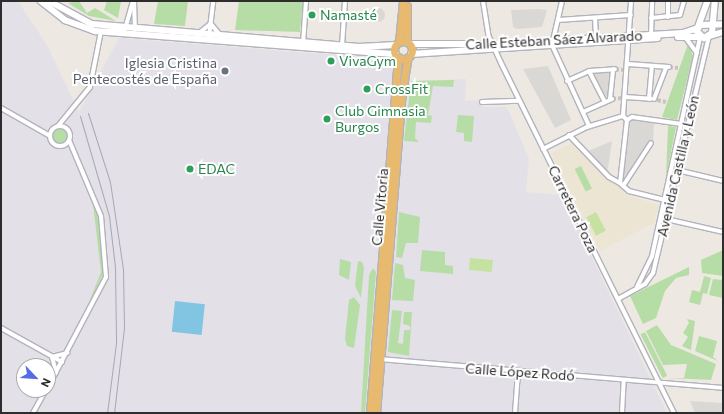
<!DOCTYPE html>
<meta charset="utf-8">
<style>
body{margin:0}
#map{position:relative;width:724px;height:414px;overflow:hidden;background:#ede9e2;font-family:Commissioner,sans-serif}
div>[style]{position:absolute}
.industrial>*{inset:0;background:#e3e1e7}
.education>*{inset:0;background:#ece5d4}
.green>*{inset:0;background:#b6dda5;transform-origin:0 0}
.round{border-radius:50%}
.pitch>*{inset:0;background:#c5e2a2;transform-origin:0 0}
.plaza>*{inset:0;background:#dad8d4}
.water>*{inset:0;background:#82c5e2;transform-origin:0 0}
.minor-tunnel>*{height:4px;margin-top:-2px;transform-origin:0;background:repeating-linear-gradient(90deg,#c7c3be 0 4px,transparent 0 6px)}
.roads{filter:drop-shadow(1px 0 #b2b3bc) drop-shadow(-1px 0 #b2b3bc) drop-shadow(0 1px #b2b3bc) drop-shadow(0 -1px #b2b3bc)}
.minor>*{height:4px;margin:-2px;padding:0 2px;transform-origin:2px;border-radius:2px;background:#fff}
.minor>.ring{margin:-2px;padding:0;box-sizing:content-box;background:none;border:4px solid #fff;border-radius:50%}
.secondary>*{height:5.5px;margin:-2.75px;padding:0 2.75px;transform-origin:2.75px;border-radius:2.75px;background:#fff}
.trunk>*{height:7px;margin:-3.5px;padding:0 3.5px;transform-origin:3.5px;border-radius:3.5px;background:#e7ba70}
.trunk>.ring{margin:-3.5px;padding:0;box-sizing:content-box;background:none;border:7px solid #e7ba70;border-radius:50%}
.rail>*{height:1px;margin:-0.5px;padding:0 0.5px;transform-origin:0.5px;border-radius:0.5px;background:#a5a7b5}
.dots>*{width:11px;height:11px;translate:-50% -50%;box-sizing:border-box;border:2px solid #fff;border-radius:50%}
span{translate:-50% -50%;white-space:nowrap;text-align:center;line-height:1.15;-webkit-text-stroke:4px #fff;paint-order:stroke}
.leisure-label{font-size:14px;color:#27864d}
.left{translate:0 -50%;text-align:left}
.street-label{font-size:14px;color:#2d2d2d}
.worship-label{font-size:14px;color:#5b616d}
.right{translate:-100% -50%;text-align:right}
.frame{position:absolute;inset:0;border:2px solid #2d2d2d;pointer-events:none}
.north{position:absolute;left:16px;top:358px;width:40px;height:40px;box-sizing:border-box;background:#fff;border:1px solid #ababab;border-radius:50%;rotate:115deg;font-size:11px;font-weight:700;line-height:16px;text-align:center;color:#2d2d2d}
.north::after{content:'';display:block;margin:auto;width:14px;height:18px;background:#566be6;clip-path:polygon(50% 0,100% 100%,50% 72%,0 100%)}
</style>
<div id="map">
<div class="industrial">
<div style="clip-path:polygon(evenodd,1px 1px,18px 1px,47px 45px,79px 112px,119px 38px,388px 59px,411px 81px,466px 79px,465px 101px,482px 100px,482px 107px,507px 107px,529px 159px,526px 192px,562px 195px,667px 413px,1px 413px,1px 1px,24px 366px,48px 366px,48px 390px,24px 390px,24px 366px)"></div>
</div>
<div class="education">
<div style="clip-path:polygon(574px 142px,627px 195px,659px 205px,654px 223px,600px 251px,551px 153px)"></div>
</div>
<div class="green">
<div style="clip-path:polygon(79px 1px,87px 13px,95px 8px,116px 21px,89px 16px,68px 3px)"></div>
<div style="clip-path:polygon(107px 1px,121px 1px,118px 18px,104px 10px)"></div>
<div style="clip-path:polygon(158px 1px,188px 1px,185px 26px,154px 24px)"></div>
<div style="clip-path:polygon(239px 1px,303px 1px,300px 32px,235px 30px)"></div>
<div style="clip-path:polygon(688px 44px,693px 56px,677px 120px,662px 117px)"></div>
<div style="clip-path:polygon(454px 80px,453px 87px,433px 86px,428px 115px,432px 116px,431px 123px,416px 122px,415px 138px,419px 142px,404px 141px,411px 81px)"></div>
<div style="clip-path:polygon(458px 115px,474px 116px,472px 142px,464px 141px,464px 133px,456px 132px)"></div>
<div style="clip-path:polygon(668px 126px,676px 127px,666px 177px)"></div>
<div class="round" style="left:53px;top:129px;width:14px;height:14px"></div>
<div style="left:581px;top:166px;width:25px;height:7px;rotate:64deg"></div>
<div style="clip-path:polygon(93px 204px,101px 225px,104px 272px,86px 310px,101px 272px)"></div>
<div style="clip-path:polygon(399px 212px,420px 217px,418px 243px,406px 243px,402px 258px,396px 257px)"></div>
<div style="clip-path:polygon(422px 250px,445px 252px,445px 265px,453px 266px,453px 274px,420px 271px)"></div>
<div style="clip-path:polygon(723px 250px,723px 276px,702px 273px,701px 260px)"></div>
<div style="clip-path:polygon(340px 259px,351px 262px,349px 280px,339px 275px)"></div>
<div style="clip-path:polygon(358px 261px,362px 262px,364px 268px,361px 298px,355px 286px)"></div>
<div style="clip-path:polygon(395px 263px,403px 265px,405px 278px,415px 280px,413px 301px,392px 300px)"></div>
<div style="clip-path:polygon(689px 267px,689px 275px,676px 278px,665px 291px,656px 318px,643px 324px,630px 296px)"></div>
<div style="clip-path:polygon(373px 268px,376px 272px,365px 413px,361px 413px,369px 275px)"></div>
<div style="clip-path:polygon(704px 276px,711px 278px,707px 294px,703px 293px,700px 305px,689px 302px,692px 290px,700px 292px)"></div>
<div style="clip-path:polygon(713px 279px,723px 280px,723px 298px,709px 295px)"></div>
<div style="clip-path:polygon(354px 297px,360px 305px,354px 348px,347px 346px,345px 339px,349px 300px)"></div>
<div style="clip-path:polygon(392px 310px,402px 311px,398px 343px,403px 344px,404px 330px,410px 330px,410px 326px,403px 324px,404px 312px,412px 312px,409px 356px,388px 352px)"></div>
<div style="clip-path:polygon(687px 319px,695px 321px,691px 350px,682px 346px,688px 337px,683px 333px,689px 323px)"></div>
<div style="clip-path:polygon(657px 325px,671px 345px,716px 364px,711px 380px,669px 378px,684px 378px,687px 364px,663px 365px,646px 331px)"></div>
<div style="left:645px;top:332px;width:49px;height:5px;rotate:63deg"></div>
<div style="clip-path:polygon(699px 336px,717px 341px,713px 357px,718px 361px,695px 351px)"></div>
</div>
<div class="pitch">
<div style="left:596px;top:212px;width:21px;height:11px;rotate:62deg"></div>
<div style="left:470px;top:258px;width:23px;height:12px;rotate:5deg"></div>
</div>
<div class="plaza">
<div class="round" style="left:371px;top:8px;width:14px;height:14px"></div>
<div style="clip-path:polygon(511px 10px,538px 9px,547px 10px,542px 27px,517px 29px,513px 27px)"></div>
<div style="clip-path:polygon(548px 66px,571px 120px,555px 128px,523px 69px)"></div>
<div style="clip-path:polygon(600px 72px,611px 73px,609px 96px,604px 97px,592px 74px)"></div>
<div style="clip-path:polygon(631px 119px,654px 122px,653px 143px,649px 144px,625px 185px,622px 182px)"></div>
<div style="clip-path:polygon(612px 141px,608px 168px,606px 173px,586px 152px)"></div>
<div style="clip-path:polygon(690px 401px,723px 403px,723px 413px,695px 413px)"></div>
</div>
<div class="water">
<div style="left:175px;top:301px;width:30px;height:31px;rotate:6deg"></div>
</div>
<div class="minor-tunnel">
<div style="left:669px;top:67px;width:9px;rotate:6deg"></div>
<div style="left:615px;top:69px;width:9px;rotate:6deg"></div>
<div style="left:612px;top:99px;width:10px;rotate:-6deg"></div>
<div style="left:657px;top:100px;width:9px;rotate:13deg"></div>
</div>
<div class="roads">
<div class="minor">
<div style="left:134px;top:1px;width:28px;rotate:88deg"></div>
<div style="left:483px;top:1px;width:36px;rotate:81deg"></div>
<div style="left:489px;top:37px;width:29px;rotate:65deg"></div>
<div style="left:501px;top:63px;width:390px;rotate:63.7deg"></div>
<div style="left:562px;top:1px;width:45px;rotate:102.8deg"></div>
<div style="left:552px;top:45px;width:89px;rotate:65.4deg"></div>
<div style="left:668px;top:17px;width:16px;rotate:-90deg"></div>
<div style="left:595px;top:18px;width:20px;rotate:87deg"></div>
<div style="left:651px;top:18px;width:29px;rotate:-6deg"></div>
<div style="left:680px;top:15px;width:15px;rotate:-74deg"></div>
<div style="left:558px;top:20px;width:73px;rotate:-3.9deg"></div>
<div style="left:211px;top:24px;width:14px;rotate:51deg"></div>
<div style="left:101px;top:31px;width:24px;rotate:-5deg"></div>
<div style="left:125px;top:29px;width:29px;rotate:-74deg"></div>
<div style="left:199px;top:33px;width:14px;rotate:-39deg"></div>
<div style="left:651px;top:35px;width:34px;rotate:-88deg"></div>
<div style="left:209px;top:36px;width:35px;rotate:-83deg"></div>
<div style="left:685px;top:37px;width:20px;rotate:53deg"></div>
<div style="left:303px;top:44px;width:43px;rotate:-86deg"></div>
<div style="left:342px;top:46px;width:45px;rotate:-86.2deg"></div>
<div style="left:628px;top:64px;width:41px;rotate:4.2deg"></div>
<div style="left:589px;top:71px;width:35px;rotate:63deg"></div>
<div style="left:567px;top:81px;width:24px;rotate:-24deg"></div>
<div style="left:589px;top:71px;width:26px;rotate:-4deg"></div>
<div style="left:625px;top:97px;width:26px;rotate:4deg"></div>
<div style="left:610px;top:99px;width:30px;rotate:-84deg"></div>
<div style="left:649px;top:99px;width:33px;rotate:-85deg"></div>
<div style="left:654px;top:99px;width:34px;rotate:-69deg"></div>
<div style="left:482px;top:102px;width:37px;rotate:-2deg"></div>
<div style="left:1px;top:108px;width:56px;rotate:29.7deg"></div>
<div style="left:583px;top:112px;width:32px;rotate:-24deg"></div>
<div style="left:623px;top:116px;width:6px;rotate:45deg"></div>
<div style="left:627px;top:120px;width:63px;rotate:96.3deg"></div>
<div style="left:620px;top:183px;width:12px;rotate:42deg"></div>
<div style="left:629px;top:191px;width:37px;rotate:14deg"></div>
<div style="left:623px;top:116px;width:115px;rotate:-86deg"></div>
<div style="left:627px;top:120px;width:6px;rotate:-31deg"></div>
<div style="left:632px;top:117px;width:50px;rotate:8deg"></div>
<div class="ring" style="left:50px;top:126px;width:16px;height:16px"></div>
<div style="left:58px;top:126px;width:50px;rotate:-50.6deg"></div>
<div style="left:90px;top:87px;width:57px;rotate:-78.9deg"></div>
<div style="left:569px;top:135px;width:58px;rotate:46.4deg"></div>
<div style="left:609px;top:177px;width:13px;rotate:29deg"></div>
<div style="left:543px;top:149px;width:49px;rotate:-26.6deg"></div>
<div style="left:587px;top:127px;width:38px;rotate:-17deg"></div>
<div style="left:677px;top:170px;width:47px;rotate:13.4deg"></div>
<div style="left:623px;top:186px;width:51px;rotate:-56.9deg"></div>
<div style="left:666px;top:219px;width:58px;rotate:12.8deg"></div>
<div style="left:637px;top:287px;width:34px;rotate:-64deg"></div>
<div style="left:652px;top:256px;width:224px;rotate:-77.6deg"></div>
<div style="left:618px;top:299px;width:31px;rotate:-29deg"></div>
<div style="left:645px;top:284px;width:14px;rotate:-54deg"></div>
<div style="left:653px;top:273px;width:243px;rotate:-76.7deg"></div>
<div style="left:1px;top:328px;width:70px;rotate:29.1deg"></div>
<div style="left:52px;top:357px;width:16px;rotate:75deg"></div>
<div style="left:52px;top:357px;width:16px;rotate:-15deg"></div>
<div style="left:379px;top:359px;width:345px;rotate:4.8deg"></div>
<div style="left:48px;top:387px;width:124px;rotate:-62.2deg"></div>
<div style="left:106px;top:277px;width:61px;rotate:-94.7deg"></div>
<div style="left:101px;top:216px;width:82px;rotate:-112.8deg"></div>
<div style="left:33px;top:413px;width:26px;rotate:-61deg"></div>
<div style="left:515px;top:413px;width:41px;rotate:-85.8deg"></div>
<div style="left:622px;top:413px;width:33px;rotate:-87deg"></div>
</div>
<div class="secondary">
<div style="left:41px;top:1px;width:31px;rotate:38deg"></div>
<div style="left:65px;top:20px;width:32px;rotate:20deg"></div>
<div style="left:95px;top:31px;width:302px;rotate:4.4deg"></div>
<div style="left:49px;top:1px;width:49px;rotate:28.1deg"></div>
<div style="left:92px;top:24px;width:268px;rotate:4.9deg"></div>
<div style="left:359px;top:47px;width:37px;rotate:-3deg"></div>
<div style="left:708px;top:1px;width:32px;rotate:110deg"></div>
<div style="left:697px;top:31px;width:10px;rotate:45deg"></div>
<div style="left:704px;top:38px;width:9px;rotate:-32deg"></div>
<div style="left:712px;top:33px;width:32px;rotate:-85deg"></div>
<div style="left:700px;top:25px;width:23px;rotate:-2deg"></div>
<div style="left:710px;top:36px;width:14px;rotate:-17deg"></div>
<div style="left:678px;top:37px;width:22px"></div>
<div style="left:410px;top:44px;width:92px"></div>
<div style="left:502px;top:44px;width:181px;rotate:-3.5deg"></div>
<div style="left:683px;top:33px;width:16px;rotate:-18deg"></div>
<div style="left:411px;top:54px;width:247px;rotate:-3.7deg"></div>
</div>
<div class="trunk">
<div style="left:407px;top:41px;width:35px;rotate:-90deg"></div>
<div class="ring" style="left:394px;top:41px;width:11px;height:11px"></div>
<div style="left:399px;top:42px;width:41px;rotate:-84.4deg"></div>
<div style="left:370px;top:413px;width:357px;rotate:-85.5deg"></div>
<div style="left:376px;top:413px;width:321px;rotate:-85.4deg"></div>
<div style="left:402px;top:93px;width:36px;rotate:-81deg"></div>
</div>
</div>
<div class="rail">
<div style="left:88px;top:113px;width:72px;rotate:72.3deg"></div>
<div style="left:110px;top:182px;width:88px;rotate:81.5deg"></div>
<div style="left:123px;top:269px;width:59px;rotate:89deg"></div>
<div style="left:124px;top:328px;width:86px;rotate:96.7deg"></div>
<div style="left:80px;top:116px;width:104px;rotate:73.8deg"></div>
<div style="left:109px;top:216px;width:51px;rotate:83.3deg"></div>
<div style="left:115px;top:267px;width:76px;rotate:89.2deg"></div>
<div style="left:116px;top:343px;width:71px;rotate:97.3deg"></div>
</div>
<div class="dots">
<div style="left:312px;top:15px;background:#2e9e5b"></div>
<div style="left:331px;top:61px;background:#2e9e5b"></div>
<div style="left:225px;top:71px;background:#6b7280"></div>
<div style="left:367px;top:89px;background:#2e9e5b"></div>
<div style="left:327px;top:119px;background:#2e9e5b"></div>
<div style="left:190px;top:169px;background:#2e9e5b"></div>
</div>
<div class="leisure-label">
<span class="left" style="left:320px;top:15px">Namasté</span>
<span class="left" style="left:339px;top:61px">VivaGym</span>
<span class="left" style="left:375px;top:89px">CrossFit</span>
<span class="left" style="left:335px;top:119px">Club Gimnasia<br>Burgos</span>
<span class="left" style="left:198px;top:169px">EDAC</span>
</div>
<div class="street-label">
<span style="left:554px;top:40px;rotate:-3deg">Calle Esteban Sáez Alvarado</span>
<span style="left:678px;top:166px;rotate:-77deg">Avenida Castilla y León</span>
<span style="left:380px;top:207px;rotate:-85deg">Calle Vitoria</span>
<span style="left:573px;top:209px;rotate:64deg">Carretera Poza</span>
<span style="left:520px;top:372px;rotate:4deg">Calle López Rodó</span>
</div>
<div class="worship-label">
<span class="right" style="left:217px;top:71px">Iglesia Cristina<br>Pentecostés de España</span>
</div>
<div class="frame"></div>
<div class="north">N</div>
</div>
